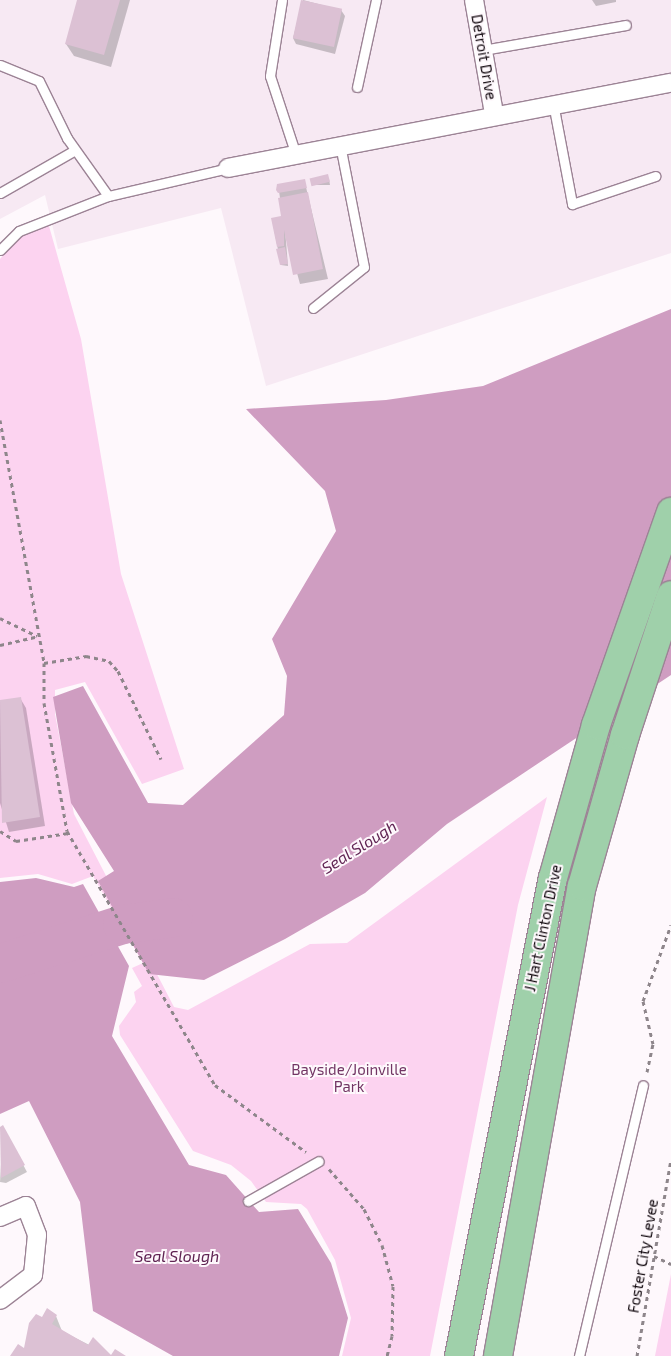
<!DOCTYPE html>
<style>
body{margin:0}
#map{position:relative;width:671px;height:1356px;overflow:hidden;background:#fef8fc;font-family:"Exo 2",sans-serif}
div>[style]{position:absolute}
.built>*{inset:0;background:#f7e9f3}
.green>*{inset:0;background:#fcd3f0}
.water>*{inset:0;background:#cf9dc1}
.shadow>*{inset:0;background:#0003}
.river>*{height:39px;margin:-19.5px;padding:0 19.5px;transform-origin:19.5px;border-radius:19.5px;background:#cf9dc1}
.building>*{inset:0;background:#dcc1d4;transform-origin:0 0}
.path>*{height:3px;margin-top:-1.5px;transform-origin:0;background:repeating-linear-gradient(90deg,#8e868b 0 4px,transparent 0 8px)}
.roads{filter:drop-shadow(1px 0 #9c8395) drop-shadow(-1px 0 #9c8395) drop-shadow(0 1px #9c8395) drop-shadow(0 -1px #9c8395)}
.service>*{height:9px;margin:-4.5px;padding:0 4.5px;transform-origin:4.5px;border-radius:4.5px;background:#fff}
.minor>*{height:18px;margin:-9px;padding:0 9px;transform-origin:9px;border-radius:9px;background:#fff}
.primary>*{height:28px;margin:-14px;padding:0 14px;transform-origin:14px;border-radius:14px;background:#9fd0aa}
span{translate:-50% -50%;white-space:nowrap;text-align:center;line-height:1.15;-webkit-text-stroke:4px #fef8fc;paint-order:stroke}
.street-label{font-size:15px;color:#12090f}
.park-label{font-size:15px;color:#723564}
.water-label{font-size:16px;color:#602453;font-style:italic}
</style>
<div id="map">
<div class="built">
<div style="clip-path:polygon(0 0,671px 0,671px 253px,266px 386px,221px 208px,58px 249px,45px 195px,0 219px)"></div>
</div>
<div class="green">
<div style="clip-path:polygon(49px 226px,81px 339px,121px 574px,184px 769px,142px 784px,85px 682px,55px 690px,55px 714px,74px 814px,174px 1007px,188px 1010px,310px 944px,347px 943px,547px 797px,518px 905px,430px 1356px,342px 1356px,351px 1318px,335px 1260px,307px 1209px,301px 1204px,266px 1202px,251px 1181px,231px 1165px,193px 1151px,120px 1035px,119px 1026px,136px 1002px,134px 992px,142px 986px,132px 968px,143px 963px,93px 876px,72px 884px,38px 874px,0 878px,0 259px,20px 235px)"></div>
<div style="clip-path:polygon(671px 1274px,671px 1356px,655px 1356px)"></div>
</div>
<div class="water">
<div style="clip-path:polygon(671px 309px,671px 675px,447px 824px,365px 893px,285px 939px,204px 980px,149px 974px,98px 881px,114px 871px,71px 803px,53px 697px,83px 686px,148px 803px,183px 805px,284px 715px,287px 676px,272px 639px,336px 531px,325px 491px,246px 409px,386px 400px,483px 386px)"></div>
<div style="clip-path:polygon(36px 878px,74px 887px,83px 884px,129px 966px,112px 1036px,189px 1165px,226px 1175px,259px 1212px,298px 1209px,331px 1263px,348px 1318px,339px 1356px,173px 1356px,93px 1311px,80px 1202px,29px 1101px,0 1114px,0 882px)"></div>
</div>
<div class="shadow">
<div style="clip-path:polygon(78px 0,130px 0,111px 67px,74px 56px,66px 44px)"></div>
<div style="clip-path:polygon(303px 0,341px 10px,345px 16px,335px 54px,296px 44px,293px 38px)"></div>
<div style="clip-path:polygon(592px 0,616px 0,616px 2px,596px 6px)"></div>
<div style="clip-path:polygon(329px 179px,330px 185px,311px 185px)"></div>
<div style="clip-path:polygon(305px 183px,328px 279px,300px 284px,285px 229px,288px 266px,281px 265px,272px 219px,283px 217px,278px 185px)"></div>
<div style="clip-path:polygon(20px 698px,26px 708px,45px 826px,9px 832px,0 803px,0 702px)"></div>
<div style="clip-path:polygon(3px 1127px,27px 1172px,6px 1183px,0 1182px)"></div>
<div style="clip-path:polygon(56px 1316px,62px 1331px,111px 1356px,12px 1356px,25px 1350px,42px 1319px)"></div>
</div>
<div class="river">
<div style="left:0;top:963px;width:128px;rotate:-17.7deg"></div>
<div style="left:122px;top:924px;width:51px;rotate:-7.8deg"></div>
</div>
<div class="building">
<div style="clip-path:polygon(77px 0,120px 0,104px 55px,65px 44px)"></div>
<div style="left:301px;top:0;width:42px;height:39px;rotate:12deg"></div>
<div style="left:328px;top:174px;width:8px;height:19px;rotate:76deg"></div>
<div style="clip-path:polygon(305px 179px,307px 188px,278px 193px,276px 190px,277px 184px)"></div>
<div style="clip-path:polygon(308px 192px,323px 269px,293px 275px,284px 230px,284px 246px,277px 247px,271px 218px,281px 216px,278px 198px)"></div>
<div style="clip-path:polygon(285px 247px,288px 264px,280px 265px,276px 249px)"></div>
<div style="clip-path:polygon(21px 697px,40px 817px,2px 823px,0 700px)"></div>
<div style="clip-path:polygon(3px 1125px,25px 1165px,1px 1178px,0 1127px)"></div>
<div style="clip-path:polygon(47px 1308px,57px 1315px,52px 1324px,88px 1345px,93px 1337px,111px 1355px,115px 1349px,126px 1356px,10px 1356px,18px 1344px,24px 1348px,29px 1323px,36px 1314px,42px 1317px)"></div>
</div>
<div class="path">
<div style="left:0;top:420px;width:247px;rotate:79.7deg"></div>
<div style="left:44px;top:663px;width:40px;rotate:90deg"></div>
<div style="left:44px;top:703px;width:130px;rotate:79.8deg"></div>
<div style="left:67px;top:831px;width:294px;rotate:59.8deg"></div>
<div style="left:215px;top:1085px;width:113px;rotate:36.4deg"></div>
<div style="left:0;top:618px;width:41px;rotate:25.9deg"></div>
<div style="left:0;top:645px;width:39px;rotate:-13deg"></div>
<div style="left:44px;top:663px;width:43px;rotate:-9.5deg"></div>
<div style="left:86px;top:656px;width:24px;rotate:12deg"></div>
<div style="left:109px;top:661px;width:13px;rotate:48deg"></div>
<div style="left:118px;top:671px;width:98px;rotate:64deg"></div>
<div style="left:0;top:831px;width:19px;rotate:32deg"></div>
<div style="left:16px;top:841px;width:53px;rotate:-8.7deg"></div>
<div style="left:647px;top:1072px;width:29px;rotate:-78deg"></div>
<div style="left:653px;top:1044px;width:44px;rotate:-103.1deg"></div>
<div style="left:643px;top:1001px;width:81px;rotate:-69.8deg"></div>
<div style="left:329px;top:1169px;width:53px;rotate:48.8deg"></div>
<div style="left:364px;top:1209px;width:40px;rotate:63.4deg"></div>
<div style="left:382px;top:1245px;width:42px;rotate:75deg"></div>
<div style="left:393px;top:1286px;width:50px;rotate:91.1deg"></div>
<div style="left:392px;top:1336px;width:21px;rotate:104deg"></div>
<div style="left:654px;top:1256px;width:19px;rotate:25deg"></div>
<div style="left:637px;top:1356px;width:200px;rotate:-80.2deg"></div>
</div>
<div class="roads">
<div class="service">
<div style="left:282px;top:0;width:77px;rotate:99deg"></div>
<div style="left:270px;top:76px;width:83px;rotate:71.8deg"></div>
<div style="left:483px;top:50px;width:145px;rotate:-9.9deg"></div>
<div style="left:0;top:65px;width:42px;rotate:22.3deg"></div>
<div style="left:39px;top:81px;width:64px;rotate:63.8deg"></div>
<div style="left:67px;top:138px;width:71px;rotate:54.7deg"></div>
<div style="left:357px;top:87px;width:89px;rotate:-77.7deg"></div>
<div style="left:553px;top:103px;width:103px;rotate:79.3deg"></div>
<div style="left:572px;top:204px;width:88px;rotate:-18.6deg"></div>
<div style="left:0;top:193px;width:86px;rotate:-29.8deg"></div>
<div style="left:0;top:250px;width:27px;rotate:-45deg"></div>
<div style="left:19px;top:231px;width:96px;rotate:-21.5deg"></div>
<div style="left:108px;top:196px;width:123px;rotate:-13.1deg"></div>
<div style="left:313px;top:308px;width:65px;rotate:-38.8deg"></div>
<div style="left:364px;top:267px;width:124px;rotate:-101.1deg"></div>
<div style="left:248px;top:1201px;width:81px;rotate:-29.4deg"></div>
<div style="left:579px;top:1356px;width:278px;rotate:-76.7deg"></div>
</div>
<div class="minor">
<div style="left:474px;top:0;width:116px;rotate:80deg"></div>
<div style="left:228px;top:168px;width:451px;rotate:-10.9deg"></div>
<div style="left:0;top:1217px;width:28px;rotate:-23deg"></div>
<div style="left:26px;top:1206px;width:31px;rotate:69deg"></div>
<div style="left:37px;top:1235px;width:40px;rotate:95.7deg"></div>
<div style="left:33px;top:1275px;width:41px;rotate:142.9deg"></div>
</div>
<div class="primary">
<div style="left:459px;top:1356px;width:487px;rotate:-78.9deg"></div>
<div style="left:553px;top:878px;width:159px;rotate:-74.3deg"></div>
<div style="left:596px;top:725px;width:226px;rotate:-70.6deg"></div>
<div style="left:498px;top:1356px;width:477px;rotate:-79.9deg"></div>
<div style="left:582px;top:886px;width:157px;rotate:-74.1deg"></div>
<div style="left:625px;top:735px;width:147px;rotate:-71.8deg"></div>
</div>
</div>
<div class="street-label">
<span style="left:484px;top:57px;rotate:80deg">Detroit Drive</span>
<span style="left:543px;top:928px;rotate:-78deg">J Hart Clinton Drive</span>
<span style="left:643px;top:1256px;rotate:-80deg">Foster City Levee</span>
</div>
<div class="park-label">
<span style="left:349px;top:1078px">Bayside/Joinville<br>Park</span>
</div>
<div class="water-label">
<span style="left:359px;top:847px;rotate:-32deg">Seal Slough</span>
<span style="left:177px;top:1256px">Seal Slough</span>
</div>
</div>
